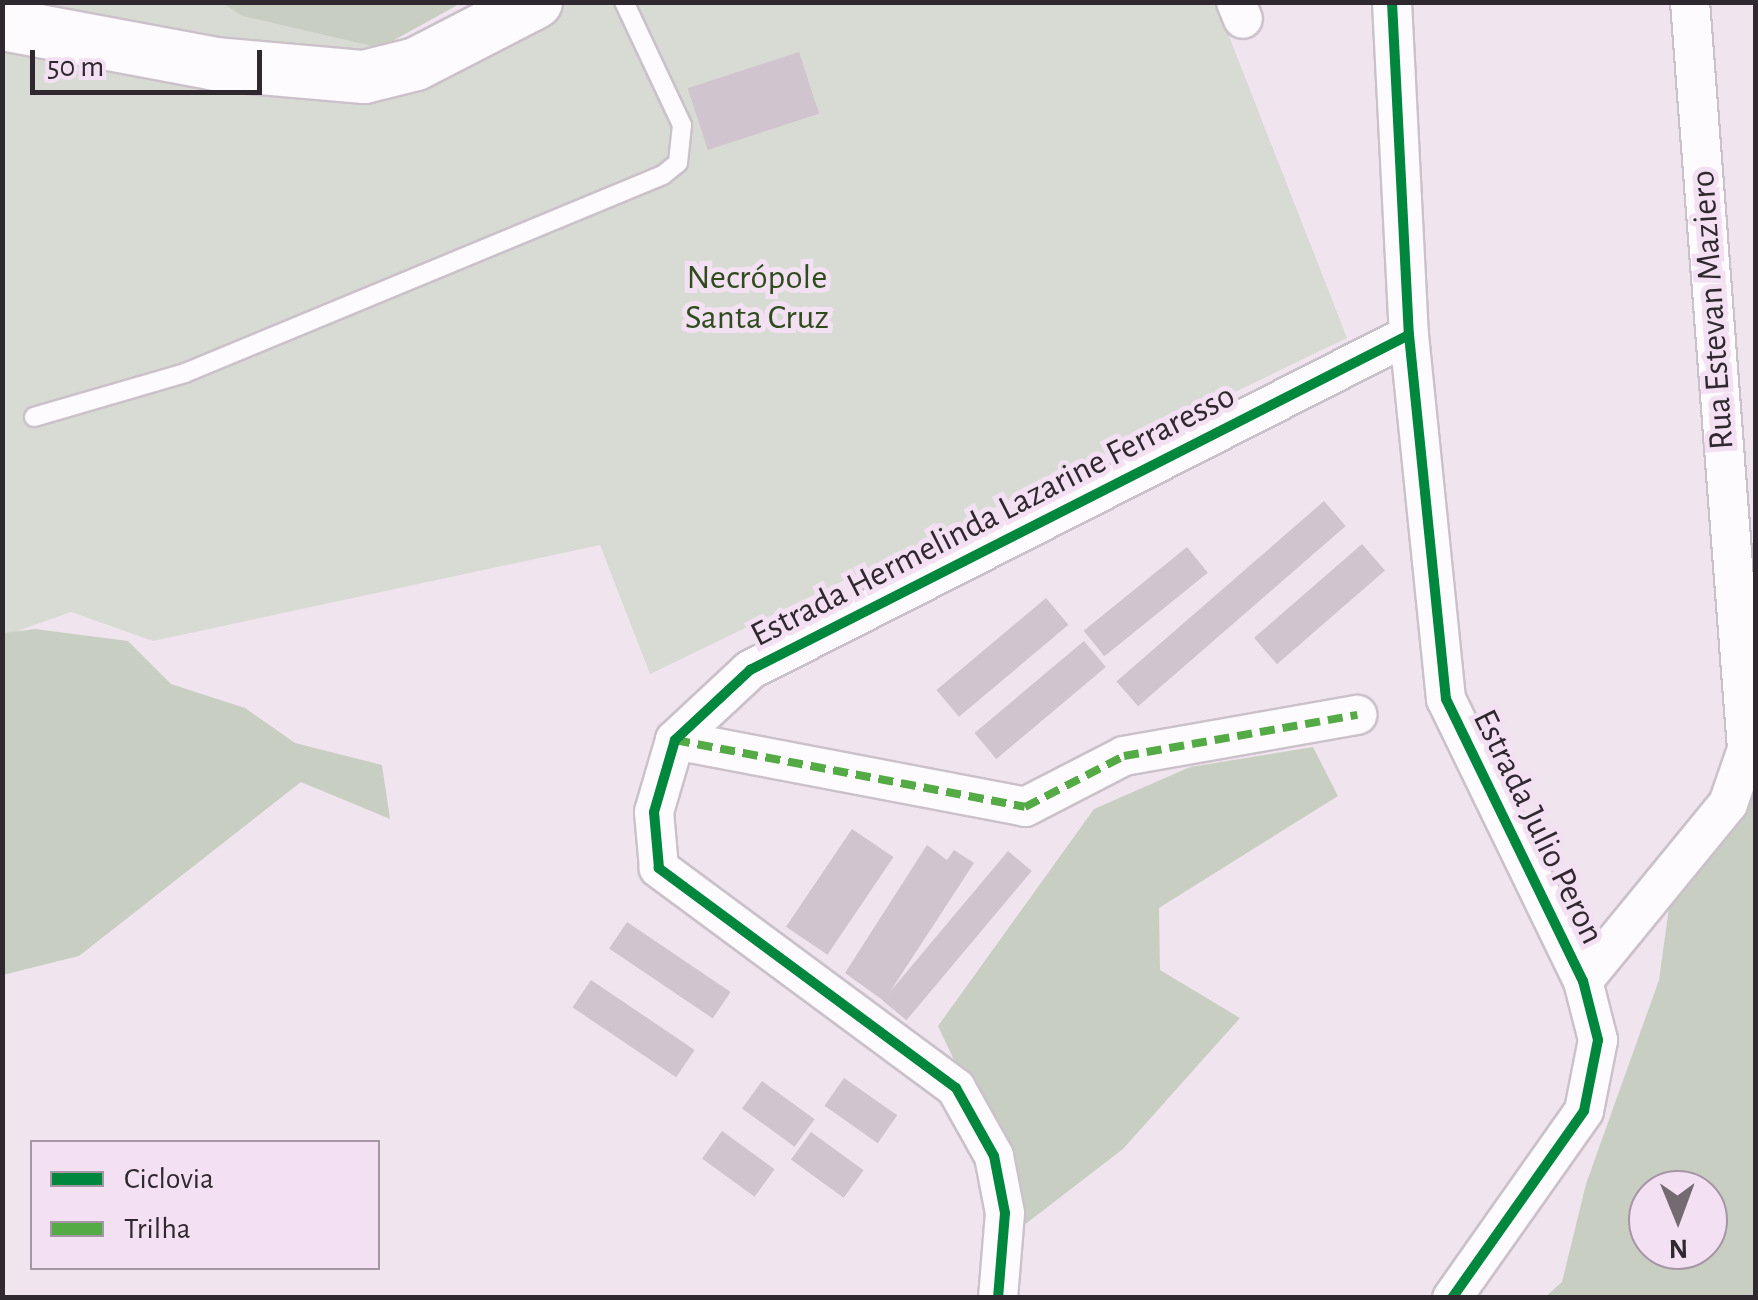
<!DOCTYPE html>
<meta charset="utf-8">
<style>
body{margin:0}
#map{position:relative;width:1758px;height:1300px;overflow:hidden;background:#f0e4ef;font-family:"Alegreya Sans",sans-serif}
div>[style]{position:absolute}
.green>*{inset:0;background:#d8dbd3}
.forest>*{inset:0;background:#c8cfc2}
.building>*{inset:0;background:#d0c4cf;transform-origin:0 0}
.roads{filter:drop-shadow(2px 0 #cbc1ca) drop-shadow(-2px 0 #cbc1ca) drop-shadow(0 2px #cbc1ca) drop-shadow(0 -2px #cbc1ca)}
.lane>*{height:18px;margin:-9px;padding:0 9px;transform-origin:9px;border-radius:9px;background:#fdfbfd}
.street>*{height:38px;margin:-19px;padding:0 19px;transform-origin:19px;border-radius:19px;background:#fdfbfd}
.secondary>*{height:52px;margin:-26px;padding:0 26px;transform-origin:26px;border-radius:26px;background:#fdfbfd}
.quiet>*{height:8px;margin-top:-4px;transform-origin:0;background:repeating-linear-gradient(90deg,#54aa45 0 15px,transparent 0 23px)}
.cycleway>*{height:10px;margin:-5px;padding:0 5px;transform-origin:5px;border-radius:5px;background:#00873e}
span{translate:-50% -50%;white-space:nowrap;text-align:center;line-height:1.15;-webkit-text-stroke:10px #f4e0f3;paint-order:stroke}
.park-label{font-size:35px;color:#2e4c1c}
.street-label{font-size:35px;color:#2f282f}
.frame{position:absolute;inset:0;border:5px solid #2f282f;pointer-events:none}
.legend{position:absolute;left:30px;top:1140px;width:350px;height:130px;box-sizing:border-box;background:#f4e0f3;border:2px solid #a596a5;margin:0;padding:12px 18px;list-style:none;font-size:30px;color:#2f282f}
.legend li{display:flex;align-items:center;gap:20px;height:50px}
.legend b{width:50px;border:2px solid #a596a5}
.north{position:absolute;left:1628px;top:1170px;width:100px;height:100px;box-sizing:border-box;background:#f4e0f3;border:2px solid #a596a5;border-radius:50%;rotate:179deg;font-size:28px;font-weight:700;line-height:40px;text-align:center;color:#2f282f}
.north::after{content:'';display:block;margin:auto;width:35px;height:45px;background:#736a72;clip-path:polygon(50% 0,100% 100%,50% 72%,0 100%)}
.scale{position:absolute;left:30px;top:50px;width:232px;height:45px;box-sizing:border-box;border:5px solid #2f282f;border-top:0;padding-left:12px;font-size:30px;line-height:35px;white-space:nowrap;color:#2f282f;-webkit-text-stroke:8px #f4e0f3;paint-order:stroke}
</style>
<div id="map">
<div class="green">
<div style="clip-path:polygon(12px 3px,222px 3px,242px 16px,380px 48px,246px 60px)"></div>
<div style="clip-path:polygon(568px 3px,1216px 3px,1347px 338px,650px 674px,600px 545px,153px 641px,71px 612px,3px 636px,2px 36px,343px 103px)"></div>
</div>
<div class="forest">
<div style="clip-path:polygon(222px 3px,461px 3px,380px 48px,242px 16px)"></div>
<div style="clip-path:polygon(35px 629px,128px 641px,171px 684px,245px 708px,295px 743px,382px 765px,390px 819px,301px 782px,79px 956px,3px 975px,3px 633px)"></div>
<div style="clip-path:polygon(1313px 747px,1338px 796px,1159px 908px,1160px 970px,1240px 1018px,1123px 1149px,1019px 1229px,1019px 1198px,938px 1026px,1094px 809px,1190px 767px)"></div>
<div style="clip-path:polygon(evenodd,1755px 769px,1755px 1297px,1544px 1298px,1562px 1282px,1586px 1184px,1659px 980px,1671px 893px,1755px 769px,1648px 1190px,1708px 1190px,1708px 1250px,1648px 1250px,1648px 1190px)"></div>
</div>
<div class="building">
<div style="left:799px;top:52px;width:65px;height:117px;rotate:72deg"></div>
<div style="left:1324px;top:501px;width:33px;height:275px;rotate:49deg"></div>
<div style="left:1362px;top:544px;width:35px;height:143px;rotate:49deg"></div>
<div style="left:1187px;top:547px;width:33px;height:133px;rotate:51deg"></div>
<div style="left:1046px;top:598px;width:35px;height:143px;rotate:50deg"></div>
<div style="left:1084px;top:641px;width:34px;height:143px;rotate:50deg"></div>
<div style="left:852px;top:829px;width:50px;height:118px;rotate:34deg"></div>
<div style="clip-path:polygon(927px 845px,947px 860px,954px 850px,974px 863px,884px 1001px,845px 973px)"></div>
<div style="left:1008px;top:851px;width:31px;height:195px;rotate:40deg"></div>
<div style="left:627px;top:922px;width:125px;height:32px;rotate:34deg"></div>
<div style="left:591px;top:980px;width:125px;height:33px;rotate:34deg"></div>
<div style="left:844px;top:1078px;width:65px;height:34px;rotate:35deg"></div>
<div style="left:762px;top:1081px;width:65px;height:34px;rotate:36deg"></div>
<div style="left:722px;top:1131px;width:65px;height:34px;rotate:36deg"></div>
<div style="left:811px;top:1132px;width:65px;height:34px;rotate:36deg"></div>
</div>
<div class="roads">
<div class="lane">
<div style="left:34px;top:417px;width:157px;rotate:-16.2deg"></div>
<div style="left:185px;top:373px;width:517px;rotate:-22.5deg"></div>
<div style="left:663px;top:175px;width:19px;rotate:-39deg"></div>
<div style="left:678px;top:163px;width:38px;rotate:-84deg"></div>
<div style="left:682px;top:125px;width:136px;rotate:-115.2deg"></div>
</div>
<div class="street">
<div style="left:1236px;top:2px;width:18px;rotate:68deg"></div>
<div style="left:1392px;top:2px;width:333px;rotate:87.1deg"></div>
<div style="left:1409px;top:335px;width:366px;rotate:84.2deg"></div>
<div style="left:1446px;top:699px;width:314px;rotate:64.1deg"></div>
<div style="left:1583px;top:981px;width:61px;rotate:75.7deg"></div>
<div style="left:1598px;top:1040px;width:72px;rotate:101.2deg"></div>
<div style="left:1584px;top:1111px;width:229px;rotate:125.2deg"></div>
<div style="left:675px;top:740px;width:356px;rotate:10.8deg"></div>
<div style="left:1025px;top:807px;width:111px;rotate:-27.3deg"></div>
<div style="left:1124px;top:756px;width:237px;rotate:-10deg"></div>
<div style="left:1583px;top:981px;width:229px;rotate:-50.7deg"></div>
<div style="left:1728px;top:804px;width:58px;rotate:-70.9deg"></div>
<div style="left:1747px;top:749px;width:749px;rotate:-94.36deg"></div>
<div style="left:998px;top:1298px;width:85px;rotate:-85.3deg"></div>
<div style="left:1005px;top:1213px;width:58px;rotate:-100.9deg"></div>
<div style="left:994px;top:1156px;width:78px;rotate:-119.2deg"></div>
<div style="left:956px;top:1088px;width:370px;rotate:-143.5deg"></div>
<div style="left:659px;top:868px;width:56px;rotate:-95.1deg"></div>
<div style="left:654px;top:812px;width:75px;rotate:-73.7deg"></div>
<div style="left:675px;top:740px;width:103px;rotate:-43deg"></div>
<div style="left:750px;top:670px;width:739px;rotate:-26.95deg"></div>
</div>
<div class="secondary">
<div style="left:2px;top:24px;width:217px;rotate:10.6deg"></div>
<div style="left:215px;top:64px;width:150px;rotate:5deg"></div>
<div style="left:364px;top:77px;width:54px;rotate:-14deg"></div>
<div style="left:416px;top:64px;width:135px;rotate:-27.3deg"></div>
</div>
</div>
<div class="quiet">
<div style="left:675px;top:740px;width:356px;rotate:10.8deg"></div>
<div style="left:1025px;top:807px;width:111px;rotate:-27.3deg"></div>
<div style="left:1124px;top:756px;width:237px;rotate:-10deg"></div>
</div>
<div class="cycleway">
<div style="left:1392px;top:2px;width:333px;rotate:87.1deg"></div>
<div style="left:1409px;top:335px;width:366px;rotate:84.2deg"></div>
<div style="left:1446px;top:699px;width:314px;rotate:64.1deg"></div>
<div style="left:1583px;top:981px;width:61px;rotate:75.7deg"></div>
<div style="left:1598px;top:1040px;width:72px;rotate:101.2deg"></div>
<div style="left:1584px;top:1111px;width:229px;rotate:125.2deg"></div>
<div style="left:998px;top:1298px;width:85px;rotate:-85.3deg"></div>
<div style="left:1005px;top:1213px;width:58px;rotate:-100.9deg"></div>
<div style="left:994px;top:1156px;width:78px;rotate:-119.2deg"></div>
<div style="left:956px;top:1088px;width:370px;rotate:-143.5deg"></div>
<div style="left:659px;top:868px;width:56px;rotate:-95.1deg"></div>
<div style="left:654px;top:812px;width:75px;rotate:-73.7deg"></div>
<div style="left:675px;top:740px;width:103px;rotate:-43deg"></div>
<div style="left:750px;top:670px;width:739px;rotate:-26.95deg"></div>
</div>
<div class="park-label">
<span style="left:757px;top:298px">Necrópole<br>Santa Cruz</span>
</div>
<div class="street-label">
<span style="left:1713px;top:310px;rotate:-94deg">Rua Estevan Maziero</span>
<span style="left:993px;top:516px;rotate:-27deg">Estrada Hermelinda Lazarine Ferraresso</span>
<span style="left:1538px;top:827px;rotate:64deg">Estrada Julio Peron</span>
</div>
<div class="frame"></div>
<ul class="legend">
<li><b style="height:12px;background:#00873e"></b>Ciclovia</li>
<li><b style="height:12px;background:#54aa45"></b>Trilha</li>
</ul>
<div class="north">N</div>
<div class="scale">50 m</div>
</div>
